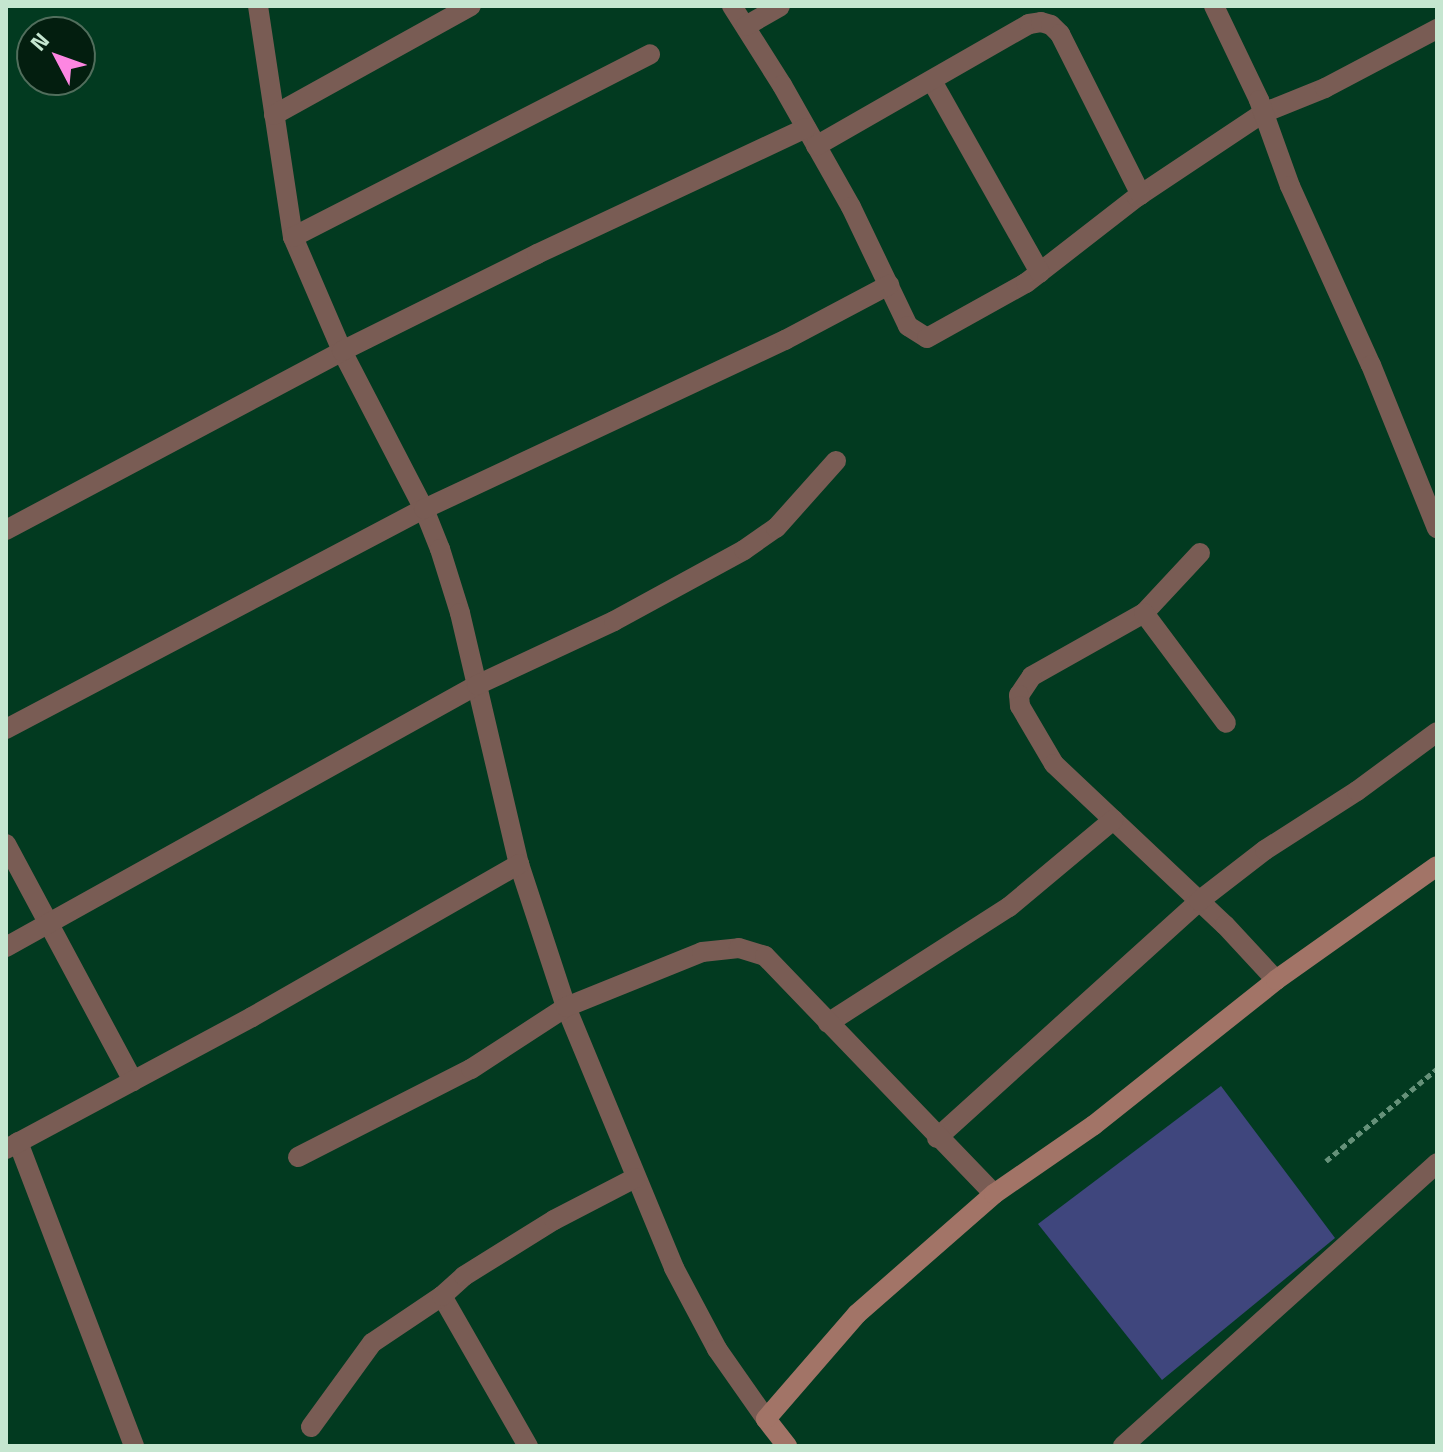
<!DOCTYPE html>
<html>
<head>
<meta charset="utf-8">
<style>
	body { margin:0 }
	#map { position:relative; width:1443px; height:1452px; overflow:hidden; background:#023a20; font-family:"Titillium Web",sans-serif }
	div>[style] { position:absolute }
	.building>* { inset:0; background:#3f467d }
	.path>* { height:5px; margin-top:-2.5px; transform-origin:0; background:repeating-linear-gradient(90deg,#659179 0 6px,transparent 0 10px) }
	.street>* { height:20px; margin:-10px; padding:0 10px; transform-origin:10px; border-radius:10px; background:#795c54 }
	.secondary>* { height:20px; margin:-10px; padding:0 10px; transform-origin:10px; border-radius:10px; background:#a27467 }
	span { translate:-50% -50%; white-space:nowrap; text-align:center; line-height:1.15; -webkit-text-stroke:6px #031e0f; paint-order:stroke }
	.frame { position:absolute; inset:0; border:8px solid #c5e6d0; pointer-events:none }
	.north { position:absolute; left:16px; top:16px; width:80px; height:80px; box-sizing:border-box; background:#031e0f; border:2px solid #516e5c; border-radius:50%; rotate:311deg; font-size:22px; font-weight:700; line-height:32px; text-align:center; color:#c5e6d0 }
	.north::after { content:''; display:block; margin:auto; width:28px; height:36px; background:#fd86e2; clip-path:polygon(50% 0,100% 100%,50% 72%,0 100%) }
</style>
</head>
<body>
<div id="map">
	<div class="building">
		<i style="clip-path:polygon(1221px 1086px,1335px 1238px,1162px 1380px,1038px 1224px)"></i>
	</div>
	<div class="path">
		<i style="left:1326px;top:1161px;width:144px;rotate:-39.7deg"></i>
	</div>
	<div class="street">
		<i style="left:258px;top:6px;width:234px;rotate:81.4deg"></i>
		<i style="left:293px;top:237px;width:124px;rotate:66.7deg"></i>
		<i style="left:342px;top:351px;width:178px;rotate:62.6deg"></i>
		<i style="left:424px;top:509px;width:43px;rotate:68.2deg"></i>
		<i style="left:440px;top:549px;width:67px;rotate:72.6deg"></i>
		<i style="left:460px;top:613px;width:258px;rotate:76.8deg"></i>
		<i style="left:519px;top:864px;width:151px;rotate:71.8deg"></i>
		<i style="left:566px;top:1007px;width:282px;rotate:67.5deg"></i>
		<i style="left:674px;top:1268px;width:92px;rotate:62deg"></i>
		<i style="left:717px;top:1349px;width:85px;rotate:55deg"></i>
		<i style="left:732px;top:6px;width:93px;rotate:57.7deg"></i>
		<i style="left:782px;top:85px;width:140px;rotate:60.5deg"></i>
		<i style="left:851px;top:207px;width:132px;rotate:64.4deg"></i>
		<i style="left:908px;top:326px;width:22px;rotate:32deg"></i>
		<i style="left:927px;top:338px;width:113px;rotate:-29.1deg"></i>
		<i style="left:1026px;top:283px;width:140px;rotate:-37.8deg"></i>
		<i style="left:1137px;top:197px;width:151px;rotate:-33.7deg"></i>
		<i style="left:1263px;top:113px;width:67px;rotate:-22deg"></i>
		<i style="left:1325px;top:88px;width:127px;rotate:-27.8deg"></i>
		<i style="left:1214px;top:6px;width:104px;rotate:64.4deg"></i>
		<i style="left:1259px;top:100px;width:91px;rotate:70.2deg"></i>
		<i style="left:1290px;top:186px;width:196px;rotate:65.7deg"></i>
		<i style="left:1371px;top:365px;width:176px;rotate:68deg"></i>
		<i style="left:746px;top:26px;width:39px;rotate:-30deg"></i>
		<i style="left:932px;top:81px;width:220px;rotate:60.6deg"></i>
		<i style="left:274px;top:115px;width:225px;rotate:-29deg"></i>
		<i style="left:816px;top:146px;width:245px;rotate:-29.8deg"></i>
		<i style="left:1029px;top:24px;width:12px;rotate:-9deg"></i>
		<i style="left:1041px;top:22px;width:10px;rotate:17deg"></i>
		<i style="left:1051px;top:25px;width:13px;rotate:45deg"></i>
		<i style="left:1060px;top:34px;width:180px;rotate:63.3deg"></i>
		<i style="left:293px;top:237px;width:401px;rotate:-27.1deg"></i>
		<i style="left:6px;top:530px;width:381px;rotate:-28deg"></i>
		<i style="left:342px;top:351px;width:218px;rotate:-26.4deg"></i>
		<i style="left:537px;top:254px;width:297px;rotate:-25.1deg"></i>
		<i style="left:1200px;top:553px;width:82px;rotate:133deg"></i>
		<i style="left:1144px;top:613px;width:129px;rotate:150.6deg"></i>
		<i style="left:1032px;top:676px;width:23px;rotate:124deg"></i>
		<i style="left:1019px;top:695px;width:11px;rotate:85deg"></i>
		<i style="left:1020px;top:706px;width:67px;rotate:59.6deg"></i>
		<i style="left:1054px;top:764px;width:235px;rotate:43.3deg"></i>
		<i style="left:1225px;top:925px;width:75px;rotate:47.2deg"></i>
		<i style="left:1144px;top:613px;width:137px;rotate:53.3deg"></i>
		<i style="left:6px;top:729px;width:472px;rotate:-27.8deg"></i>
		<i style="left:424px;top:509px;width:399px;rotate:-25.1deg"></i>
		<i style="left:785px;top:340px;width:118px;rotate:-27.9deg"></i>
		<i style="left:6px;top:844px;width:269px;rotate:61.8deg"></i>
		<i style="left:6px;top:947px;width:539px;rotate:-29.09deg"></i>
		<i style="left:477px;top:685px;width:151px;rotate:-25deg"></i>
		<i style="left:614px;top:621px;width:148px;rotate:-28.6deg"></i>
		<i style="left:744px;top:550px;width:39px;rotate:-35deg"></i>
		<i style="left:776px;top:528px;width:90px;rotate:-48.2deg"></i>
		<i style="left:828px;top:1023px;width:215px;rotate:-32.7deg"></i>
		<i style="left:1009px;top:907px;width:136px;rotate:-39.9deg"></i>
		<i style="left:937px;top:1138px;width:353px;rotate:-42.1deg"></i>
		<i style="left:1199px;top:901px;width:83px;rotate:-37.7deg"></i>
		<i style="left:1265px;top:850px;width:109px;rotate:-32.7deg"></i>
		<i style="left:1357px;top:791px;width:99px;rotate:-36.4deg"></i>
		<i style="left:18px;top:1142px;width:325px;rotate:69.1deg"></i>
		<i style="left:6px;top:1149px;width:279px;rotate:-28.2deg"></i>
		<i style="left:252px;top:1017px;width:308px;rotate:-29.8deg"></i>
		<i style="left:298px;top:1157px;width:194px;rotate:-27deg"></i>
		<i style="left:471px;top:1069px;width:113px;rotate:-33.1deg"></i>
		<i style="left:566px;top:1007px;width:147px;rotate:-22deg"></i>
		<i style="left:702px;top:952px;width:37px;rotate:-6deg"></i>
		<i style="left:739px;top:948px;width:27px;rotate:17deg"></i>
		<i style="left:765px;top:956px;width:330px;rotate:46.1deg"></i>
		<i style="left:442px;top:1296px;width:173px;rotate:60.2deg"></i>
		<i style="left:311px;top:1427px;width:104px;rotate:-54deg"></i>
		<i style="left:372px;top:1343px;width:84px;rotate:-33.9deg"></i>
		<i style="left:442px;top:1296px;width:30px;rotate:-42deg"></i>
		<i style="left:464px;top:1276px;width:106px;rotate:-31.9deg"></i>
		<i style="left:554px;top:1220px;width:91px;rotate:-27.4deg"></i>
		<i style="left:1123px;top:1446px;width:423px;rotate:-42deg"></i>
	</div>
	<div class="secondary">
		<i style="left:787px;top:1446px;width:34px;rotate:-128deg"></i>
		<i style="left:766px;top:1419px;width:139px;rotate:-49.1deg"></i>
		<i style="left:857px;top:1314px;width:182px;rotate:-41.2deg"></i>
		<i style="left:994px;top:1194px;width:121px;rotate:-34.6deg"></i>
		<i style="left:1094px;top:1125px;width:233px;rotate:-38.5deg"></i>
		<i style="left:1276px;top:980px;width:197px;rotate:-35.3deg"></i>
	</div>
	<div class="frame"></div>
	<div class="north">N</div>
</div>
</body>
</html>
